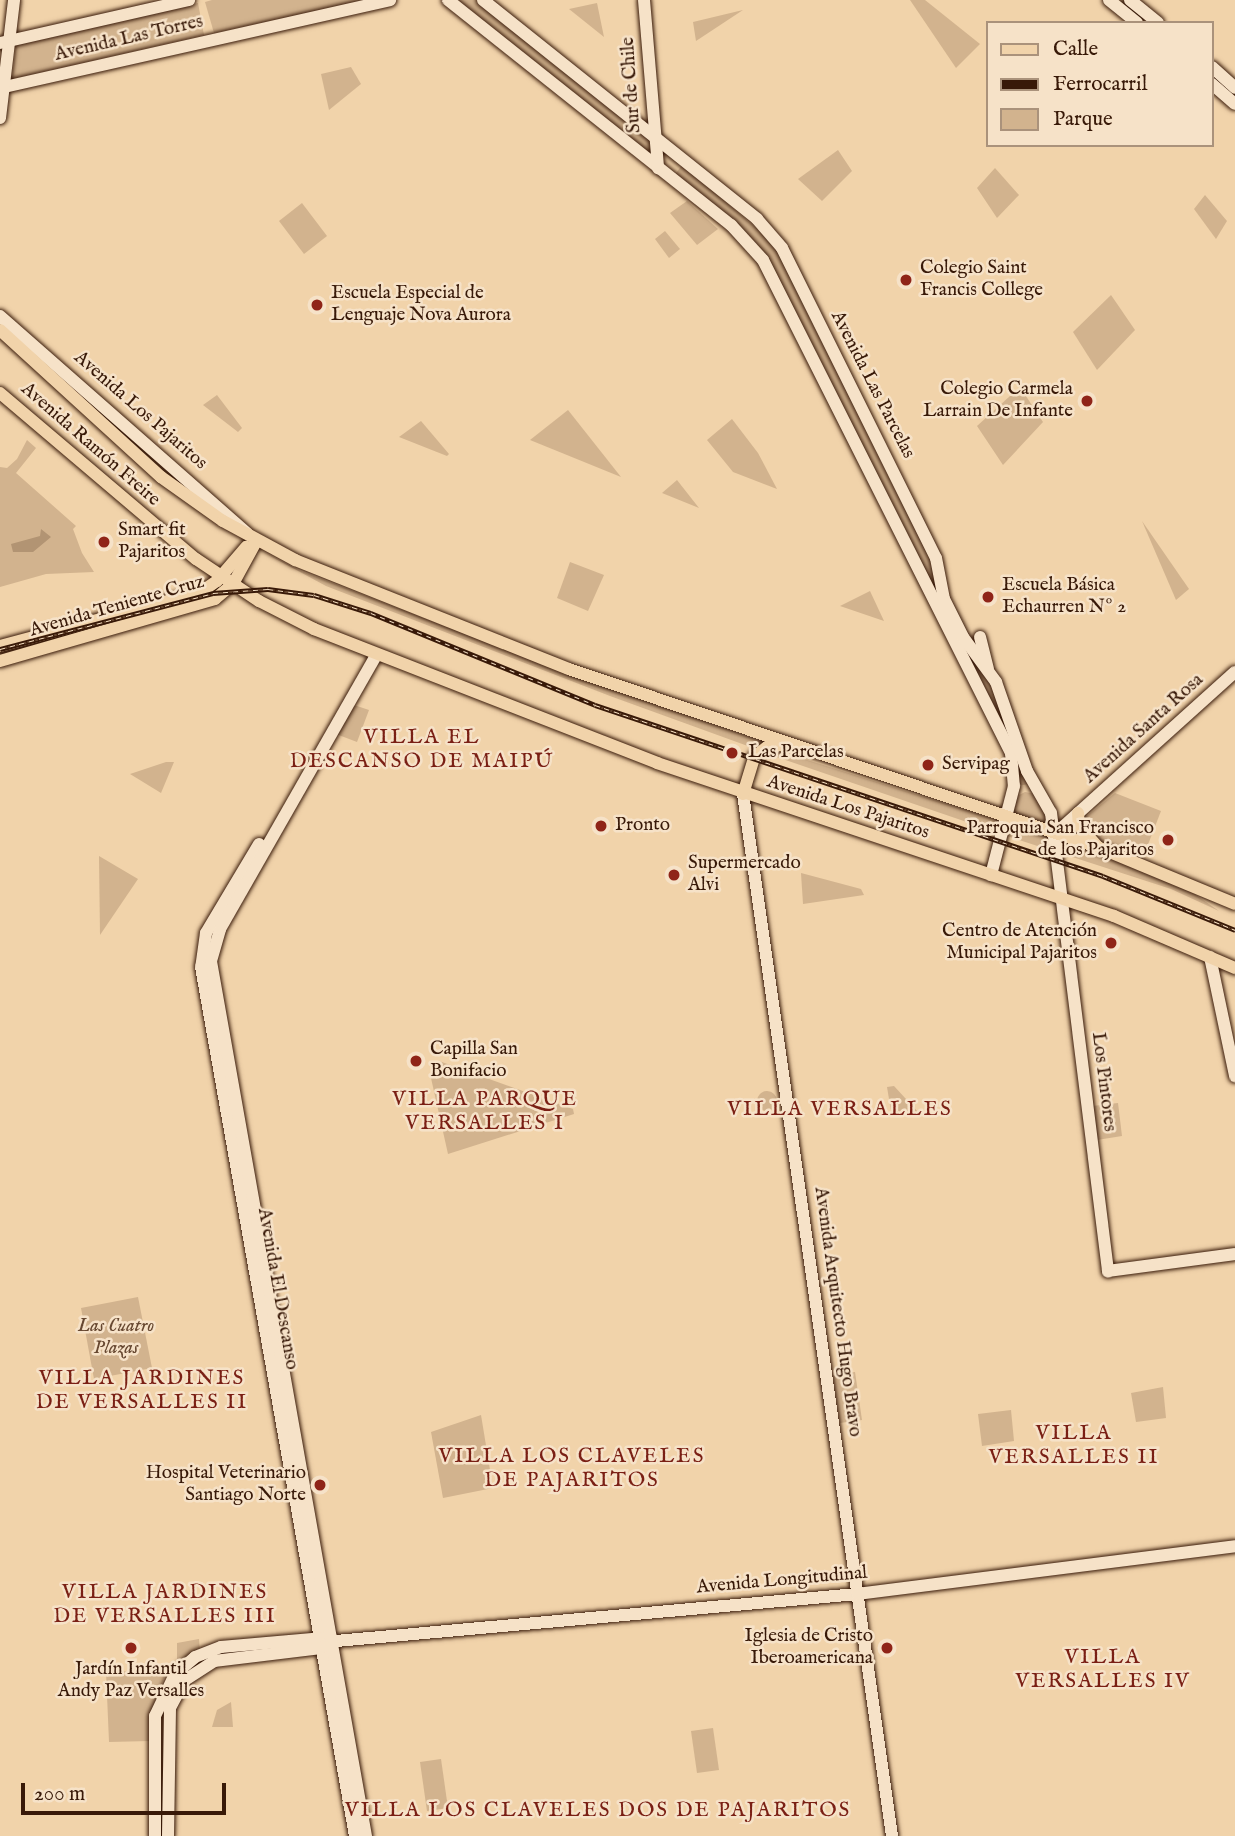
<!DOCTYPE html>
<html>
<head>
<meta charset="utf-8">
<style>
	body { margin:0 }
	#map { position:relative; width:1235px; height:1836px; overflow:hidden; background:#f1d3aa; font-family:"IM FELL English",serif }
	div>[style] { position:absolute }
	.green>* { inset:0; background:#d2b38e }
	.round { border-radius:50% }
	.water>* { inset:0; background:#b29473 }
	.roads { filter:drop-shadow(0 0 2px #381908) drop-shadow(0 0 2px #381908) }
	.secondary>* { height:12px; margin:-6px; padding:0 6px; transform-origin:6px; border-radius:6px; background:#f6e2c8 }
	.primary>* { height:12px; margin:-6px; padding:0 6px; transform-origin:6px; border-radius:6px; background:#f1d3aa }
	.rail>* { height:4.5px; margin-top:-2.25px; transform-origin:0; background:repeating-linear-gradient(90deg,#f6e2c8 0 5px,#381908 0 10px); box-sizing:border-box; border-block:2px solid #381908 }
	.dots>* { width:19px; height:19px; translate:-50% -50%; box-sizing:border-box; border:4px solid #f6e2c8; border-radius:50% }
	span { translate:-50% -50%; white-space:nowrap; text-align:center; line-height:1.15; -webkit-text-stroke:5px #f6e2c8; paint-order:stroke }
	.street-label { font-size:19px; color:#381908 }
	.poi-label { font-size:19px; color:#381908 }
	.left { translate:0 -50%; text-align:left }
	.right { translate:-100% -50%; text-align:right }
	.park-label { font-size:19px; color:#664730; font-style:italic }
	.neighbourhood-label { font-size:21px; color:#7a1f14; letter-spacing:2px }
	.legend { position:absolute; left:986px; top:21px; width:228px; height:126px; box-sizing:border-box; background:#f6e2c8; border:2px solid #aa927b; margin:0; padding:9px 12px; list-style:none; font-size:21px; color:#381908 }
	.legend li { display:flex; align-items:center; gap:14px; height:35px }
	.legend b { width:35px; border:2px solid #aa927b }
	.scale { position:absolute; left:21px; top:1783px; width:205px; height:32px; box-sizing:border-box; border:4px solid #381908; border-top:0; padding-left:9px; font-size:21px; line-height:24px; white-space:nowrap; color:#381908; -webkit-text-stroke:5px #f6e2c8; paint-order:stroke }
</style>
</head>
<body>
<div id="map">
	<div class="green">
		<i style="clip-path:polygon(212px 0,367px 0,214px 33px,205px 2px)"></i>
		<i style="clip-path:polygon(456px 0,476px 0,651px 141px,652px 157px)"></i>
		<i style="clip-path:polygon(910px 0,925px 0,980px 44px,956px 68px)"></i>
		<i style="clip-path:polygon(198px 3px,204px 35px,12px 79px,16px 44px)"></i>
		<i style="clip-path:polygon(597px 3px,604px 37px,569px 9px)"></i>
		<i style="clip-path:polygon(743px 10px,696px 41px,693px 22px)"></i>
		<i style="clip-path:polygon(351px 67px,361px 84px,329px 110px,321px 74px)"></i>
		<i style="clip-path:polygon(838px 150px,852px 171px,822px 201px,798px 179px)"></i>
		<i style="clip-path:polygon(682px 165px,775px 244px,937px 567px,941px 597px,993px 680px,1030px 784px,1016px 786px,1018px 776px,765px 257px,674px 176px)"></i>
		<i style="clip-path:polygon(995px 168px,1019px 195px,997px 218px,977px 188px)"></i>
		<i style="clip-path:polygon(1205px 195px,1227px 221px,1216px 239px,1194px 209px)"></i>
		<i style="clip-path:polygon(687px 201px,718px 229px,697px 245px,670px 213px)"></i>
		<i style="clip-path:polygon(302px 203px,327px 236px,304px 254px,279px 221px)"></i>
		<i style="clip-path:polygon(665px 231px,680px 249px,669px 258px,655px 239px)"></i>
		<i style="clip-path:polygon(1111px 295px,1135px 330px,1097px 370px,1073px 332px)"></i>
		<i style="clip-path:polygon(1020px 387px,1043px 422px,1003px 465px,977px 426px)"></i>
		<i style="clip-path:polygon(217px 395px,242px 428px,238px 432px,203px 405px)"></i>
		<i style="clip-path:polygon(568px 410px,621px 477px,530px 440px)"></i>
		<i style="clip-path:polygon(732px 419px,758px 453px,777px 489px,733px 472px,707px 440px)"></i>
		<i style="clip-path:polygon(421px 421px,449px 454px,447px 456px,399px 437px)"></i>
		<i style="clip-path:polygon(27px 440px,36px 448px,16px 473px,76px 526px,73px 529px,82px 553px,94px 572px,46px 574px,0 587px,0 467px,7px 468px,17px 459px)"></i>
		<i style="clip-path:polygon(677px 480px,699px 508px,662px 493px)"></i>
		<i style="clip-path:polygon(1142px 521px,1189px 589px,1176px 600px)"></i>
		<i style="clip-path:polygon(263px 552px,301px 571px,567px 673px,770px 744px,756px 749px,610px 696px,326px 586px)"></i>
		<i style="clip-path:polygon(570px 562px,604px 575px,588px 611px,557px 598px)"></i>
		<i style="clip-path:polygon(870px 591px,884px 621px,840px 606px)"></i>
		<i style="clip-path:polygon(354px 705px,369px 710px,357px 742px,336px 734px)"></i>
		<i style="clip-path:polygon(779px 751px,1000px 821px,996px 832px,765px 753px)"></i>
		<i style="clip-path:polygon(166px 762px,174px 762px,161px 793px,130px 774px)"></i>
		<i style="clip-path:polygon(1025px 792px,1035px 794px,1051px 827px,1011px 815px,1017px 796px)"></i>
		<i style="clip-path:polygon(1115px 793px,1161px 811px,1142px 860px,1098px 841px,1081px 821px)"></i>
		<i style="clip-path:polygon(1007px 823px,1051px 836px,1053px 851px,1004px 835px)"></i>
		<i style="clip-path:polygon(1062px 840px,1180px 884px,1219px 911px,1171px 889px,1060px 853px)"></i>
		<i style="clip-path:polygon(99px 856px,138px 879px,100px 935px)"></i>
		<i style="clip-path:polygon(801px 873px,861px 889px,864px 895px,803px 904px)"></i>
		<i style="clip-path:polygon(439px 1061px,573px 1109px,574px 1114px,448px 1154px,431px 1078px)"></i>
		<i style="clip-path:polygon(894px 1086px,918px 1112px,892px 1117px,887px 1087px)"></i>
		<i class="round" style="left:757px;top:1091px;width:20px;height:20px"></i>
		<i style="clip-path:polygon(1118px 1103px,1122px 1136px,1097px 1140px,1092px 1106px)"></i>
		<i style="clip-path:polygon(138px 1297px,152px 1368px,94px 1379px,81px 1308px)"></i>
		<i style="clip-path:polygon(855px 1372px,862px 1420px,840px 1423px,833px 1375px)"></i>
		<i style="clip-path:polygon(1163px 1387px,1166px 1418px,1136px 1422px,1131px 1393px)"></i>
		<i style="clip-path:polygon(1011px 1410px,1014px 1441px,982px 1446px,978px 1414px)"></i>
		<i style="clip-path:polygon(481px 1415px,493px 1488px,443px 1498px,431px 1432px)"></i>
		<i style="clip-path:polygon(199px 1639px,200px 1652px,177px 1661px,177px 1643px)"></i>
		<i style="clip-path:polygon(167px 1670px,153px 1707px,150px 1741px,109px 1742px,106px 1672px)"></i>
		<i style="clip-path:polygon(231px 1702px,233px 1727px,212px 1727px,217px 1710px)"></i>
		<i style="clip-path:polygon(713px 1728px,719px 1770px,697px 1773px,691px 1731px)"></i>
		<i style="clip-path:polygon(441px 1759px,448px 1808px,427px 1811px,420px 1762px)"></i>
	</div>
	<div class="water">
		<i style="clip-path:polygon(41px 529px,51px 537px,33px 552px,13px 552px,11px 544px,40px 536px)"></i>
	</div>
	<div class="roads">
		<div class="secondary">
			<i style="left:448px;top:0;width:362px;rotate:38.5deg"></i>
			<i style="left:731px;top:225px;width:47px;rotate:47.6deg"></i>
			<i style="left:763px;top:260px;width:552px;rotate:63.3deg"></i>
			<i style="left:1011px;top:753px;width:33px;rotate:85deg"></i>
			<i style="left:1014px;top:786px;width:92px;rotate:104.5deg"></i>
			<i style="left:483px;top:0;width:351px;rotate:38.6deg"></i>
			<i style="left:757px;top:219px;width:38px;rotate:49deg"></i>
			<i style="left:782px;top:248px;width:346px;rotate:63.6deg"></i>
			<i style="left:936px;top:558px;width:42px;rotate:79deg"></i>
			<i style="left:944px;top:599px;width:42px;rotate:63.4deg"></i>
			<i style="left:963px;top:637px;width:56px;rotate:53.7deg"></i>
			<i style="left:996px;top:682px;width:94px;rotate:70.8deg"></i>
			<i style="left:1027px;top:771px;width:48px;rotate:60.3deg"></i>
			<i style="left:1051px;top:813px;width:462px;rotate:82.9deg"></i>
			<i style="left:1108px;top:1271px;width:128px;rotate:-7.6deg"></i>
			<i style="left:644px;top:0;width:169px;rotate:85.2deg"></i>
			<i style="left:1109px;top:0;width:36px;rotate:39deg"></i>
			<i style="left:1130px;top:0;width:36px;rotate:39deg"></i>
			<i style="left:0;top:43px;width:194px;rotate:-12.8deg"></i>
			<i style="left:1212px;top:67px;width:31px;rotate:42deg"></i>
			<i style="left:1212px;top:84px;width:30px;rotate:41deg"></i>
			<i style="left:0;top:88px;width:400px;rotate:-12.7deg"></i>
			<i style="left:0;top:118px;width:119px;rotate:-83.2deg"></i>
			<i style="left:0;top:316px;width:329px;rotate:41.3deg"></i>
			<i style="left:980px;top:637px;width:33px;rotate:76deg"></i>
			<i style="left:743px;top:794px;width:1053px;rotate:81.86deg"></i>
			<i style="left:1055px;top:834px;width:242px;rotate:-42deg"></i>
			<i style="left:259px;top:844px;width:104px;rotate:120.8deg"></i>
			<i style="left:206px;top:933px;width:34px;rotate:98deg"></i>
			<i style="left:201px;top:967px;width:883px;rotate:79.95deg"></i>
			<i style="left:1210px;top:957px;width:122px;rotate:78.1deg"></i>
			<i style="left:155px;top:1836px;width:120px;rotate:-90deg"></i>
			<i style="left:155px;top:1716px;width:47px;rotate:-64.5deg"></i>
			<i style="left:175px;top:1674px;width:26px;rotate:-40deg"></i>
			<i style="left:195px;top:1657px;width:28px;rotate:-21deg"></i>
			<i style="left:221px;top:1647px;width:103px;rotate:-5deg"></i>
			<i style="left:168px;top:1836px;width:128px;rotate:-89.1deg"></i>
			<i style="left:170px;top:1708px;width:32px;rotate:-62deg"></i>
			<i style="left:185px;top:1680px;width:35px;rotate:-33deg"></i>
			<i style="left:214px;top:1661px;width:108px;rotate:-6.9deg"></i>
			<i style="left:321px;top:1648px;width:17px;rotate:-25deg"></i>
			<i style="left:336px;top:1641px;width:523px;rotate:-5.15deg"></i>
			<i style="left:857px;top:1594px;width:381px;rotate:-7.2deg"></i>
			<i style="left:366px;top:1836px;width:889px;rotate:-100.05deg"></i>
			<i style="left:211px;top:961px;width:33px;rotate:-74deg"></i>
			<i style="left:220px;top:929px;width:315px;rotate:-60.3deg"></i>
		</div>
		<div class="primary">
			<i style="left:0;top:330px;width:218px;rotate:42.4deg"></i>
			<i style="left:161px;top:477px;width:76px;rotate:35.4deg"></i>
			<i style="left:223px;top:521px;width:82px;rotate:28.4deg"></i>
			<i style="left:295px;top:560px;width:295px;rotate:21.7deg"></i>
			<i style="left:569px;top:669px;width:560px;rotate:18.63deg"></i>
			<i style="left:1100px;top:848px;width:146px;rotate:22.5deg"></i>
			<i style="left:0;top:393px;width:257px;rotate:40.3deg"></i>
			<i style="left:196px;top:559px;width:76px;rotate:33.7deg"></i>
			<i style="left:259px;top:601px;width:62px;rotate:27deg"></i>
			<i style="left:314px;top:629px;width:368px;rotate:21.3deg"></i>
			<i style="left:657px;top:763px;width:482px;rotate:18.5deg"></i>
			<i style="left:1114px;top:916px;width:132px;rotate:23.3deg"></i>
			<i style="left:0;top:646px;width:208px;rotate:-15deg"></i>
			<i style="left:201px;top:592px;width:19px;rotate:-35deg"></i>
			<i style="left:217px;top:581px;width:45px;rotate:-49.5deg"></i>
			<i style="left:0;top:661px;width:224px;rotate:-16.1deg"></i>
			<i style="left:215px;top:599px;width:23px;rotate:-40deg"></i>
			<i style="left:233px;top:584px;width:50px;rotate:-61.4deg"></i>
			<i style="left:743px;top:794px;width:39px;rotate:-73deg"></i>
			<i style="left:754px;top:757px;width:16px;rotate:-38deg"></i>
			<i style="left:767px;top:747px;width:15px;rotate:-8deg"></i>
			<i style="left:1078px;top:813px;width:13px;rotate:86deg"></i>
			<i style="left:1079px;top:826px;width:27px;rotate:48deg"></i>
		</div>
	</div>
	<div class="rail">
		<i style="left:0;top:649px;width:220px;rotate:-14.7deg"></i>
		<i style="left:213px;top:593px;width:55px;rotate:-4.2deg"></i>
		<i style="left:268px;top:589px;width:46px;rotate:7.4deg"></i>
		<i style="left:314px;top:595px;width:60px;rotate:17.5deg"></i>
		<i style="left:371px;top:613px;width:242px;rotate:22.3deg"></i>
		<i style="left:595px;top:705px;width:536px;rotate:18.6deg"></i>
		<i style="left:1103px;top:876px;width:143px;rotate:22.2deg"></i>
	</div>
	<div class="dots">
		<i style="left:906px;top:280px;background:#8f2418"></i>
		<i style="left:317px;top:305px;background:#8f2418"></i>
		<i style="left:1087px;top:401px;background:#8f2418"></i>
		<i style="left:104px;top:542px;background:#8f2418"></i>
		<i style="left:988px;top:597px;background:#8f2418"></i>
		<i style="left:732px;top:753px;background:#8f2418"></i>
		<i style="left:928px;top:765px;background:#8f2418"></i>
		<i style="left:601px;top:826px;background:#8f2418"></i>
		<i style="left:1168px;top:840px;background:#8f2418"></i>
		<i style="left:674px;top:875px;background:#8f2418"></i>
		<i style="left:1111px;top:943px;background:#8f2418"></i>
		<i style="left:416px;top:1061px;background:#8f2418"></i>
		<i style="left:320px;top:1485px;background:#8f2418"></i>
		<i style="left:131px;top:1648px;background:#8f2418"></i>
		<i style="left:887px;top:1648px;background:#8f2418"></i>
	</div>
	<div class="street-label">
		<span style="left:129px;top:39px;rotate:-13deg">Avenida Las Torres</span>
		<span style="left:632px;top:85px;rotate:-94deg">Sur de Chile</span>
		<span style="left:872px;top:385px;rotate:63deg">Avenida Las Parcelas</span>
		<span style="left:140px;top:411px;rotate:41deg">Avenida Los Pajaritos</span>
		<span style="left:90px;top:445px;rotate:41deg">Avenida Ramón Freire</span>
		<span style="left:117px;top:607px;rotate:-16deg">Avenida Teniente Cruz</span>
		<span style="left:1144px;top:729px;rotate:-42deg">Avenida Santa Rosa</span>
		<span style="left:848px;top:808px;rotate:18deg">Avenida Los Pajaritos</span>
		<span style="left:1103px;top:1082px;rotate:83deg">Los Pintores</span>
		<span style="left:277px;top:1289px;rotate:80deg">Avenida El Descanso</span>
		<span style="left:837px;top:1312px;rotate:82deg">Avenida Arquitecto Hugo Bravo</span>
		<span style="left:782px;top:1581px;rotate:-5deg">Avenida Longitudinal</span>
	</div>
	<div class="poi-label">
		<span class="left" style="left:920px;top:280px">Colegio Saint<br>Francis College</span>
		<span class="left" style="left:331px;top:305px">Escuela Especial de<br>Lenguaje Nova Aurora</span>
		<span class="right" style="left:1073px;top:401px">Colegio Carmela<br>Larrain De Infante</span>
		<span class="left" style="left:118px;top:542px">Smart fit<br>Pajaritos</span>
		<span class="left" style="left:1002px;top:597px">Escuela Básica<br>Echaurren Nº 2</span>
		<span class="left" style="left:748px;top:753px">Las Parcelas</span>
		<span class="left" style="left:942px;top:765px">Servipag</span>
		<span class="left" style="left:615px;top:826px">Pronto</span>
		<span class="right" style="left:1154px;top:840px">Parroquia San Francisco<br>de los Pajaritos</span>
		<span class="left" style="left:688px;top:875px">Supermercado<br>Alvi</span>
		<span class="right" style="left:1097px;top:943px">Centro de Atención<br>Municipal Pajaritos</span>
		<span class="left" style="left:430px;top:1061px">Capilla San<br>Bonifacio</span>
		<span class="right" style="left:306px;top:1485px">Hospital Veterinario<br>Santiago Norte</span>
		<span class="right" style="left:873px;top:1648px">Iglesia de Cristo<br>Iberoamericana</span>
		<span style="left:131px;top:1681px">Jardín Infantil<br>Andy Paz Versalles</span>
	</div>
	<div class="park-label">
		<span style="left:116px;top:1338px">Las Cuatro<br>Plazas</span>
	</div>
	<div class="neighbourhood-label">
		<span style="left:422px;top:750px">VILLA EL<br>DESCANSO DE MAIPÚ</span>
		<span style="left:485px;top:1112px">VILLA PARQUE<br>VERSALLES I</span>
		<span style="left:840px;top:1110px">VILLA VERSALLES</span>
		<span style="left:142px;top:1391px">VILLA JARDINES<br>DE VERSALLES II</span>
		<span style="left:1074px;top:1446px">VILLA<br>VERSALLES II</span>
		<span style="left:572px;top:1469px">VILLA LOS CLAVELES<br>DE PAJARITOS</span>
		<span style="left:165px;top:1605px">VILLA JARDINES<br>DE VERSALLES III</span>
		<span style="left:1103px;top:1670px">VILLA<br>VERSALLES IV</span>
		<span style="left:598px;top:1811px">VILLA LOS CLAVELES DOS DE PAJARITOS</span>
	</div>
	<ul class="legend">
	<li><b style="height:9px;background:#f1d3aa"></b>Calle</li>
	<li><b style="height:9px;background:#381908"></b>Ferrocarril</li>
	<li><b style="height:19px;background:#d2b38e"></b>Parque</li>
	</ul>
	<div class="scale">200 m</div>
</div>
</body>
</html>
